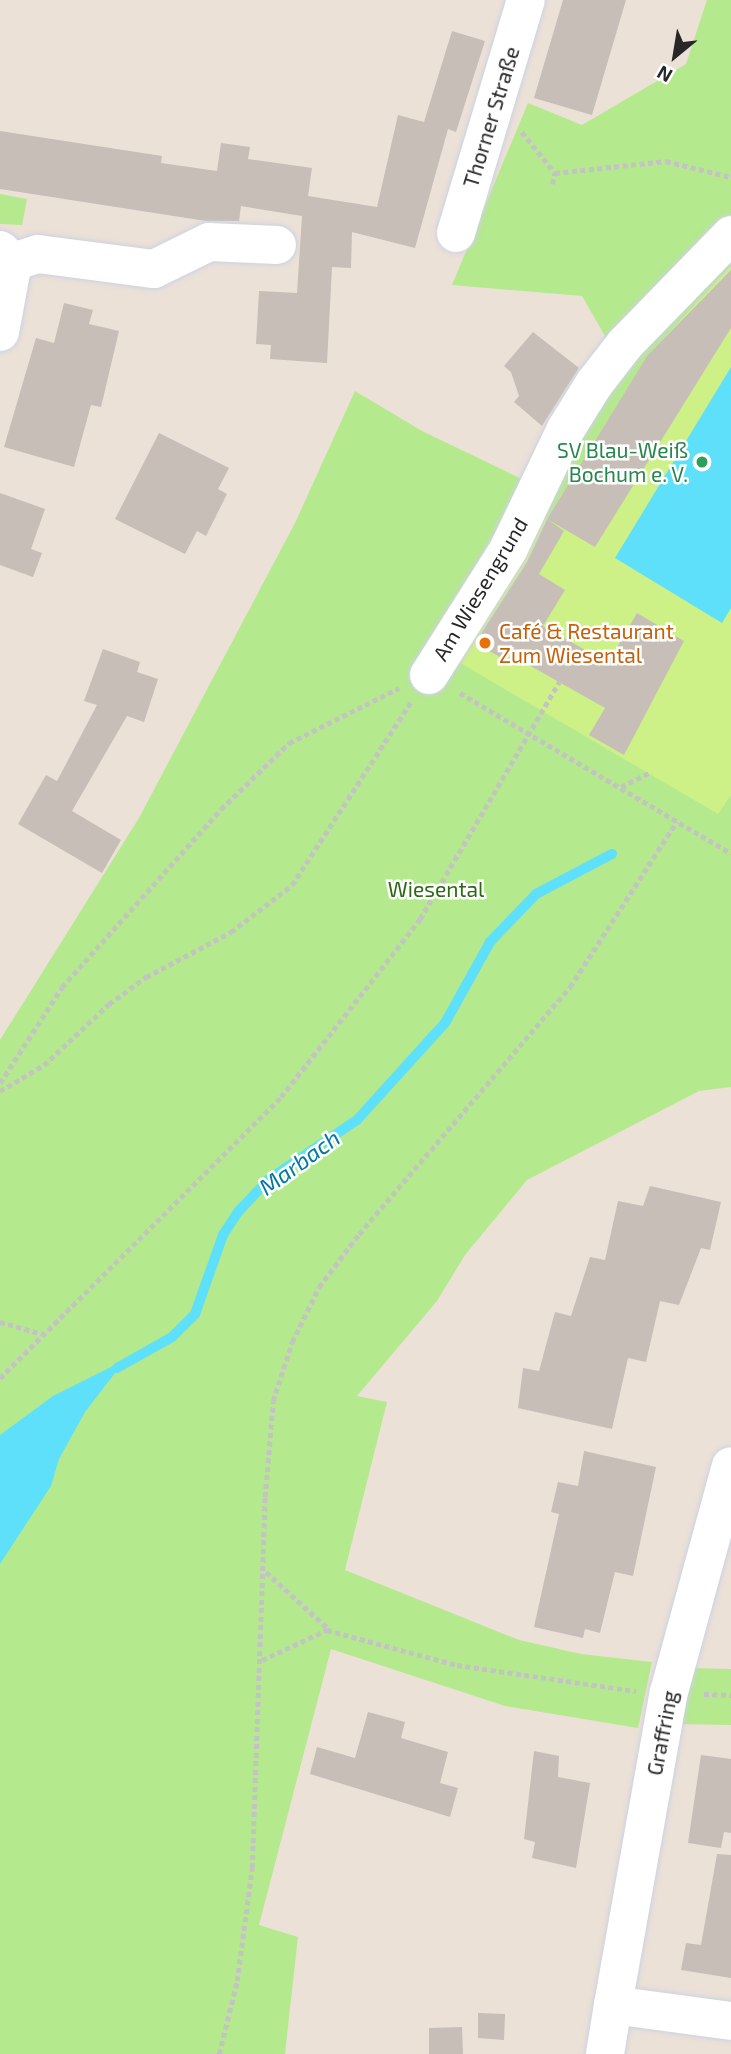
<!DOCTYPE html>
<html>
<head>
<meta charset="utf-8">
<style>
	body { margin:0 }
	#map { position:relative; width:731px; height:2054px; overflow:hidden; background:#ece1d7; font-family:"Exo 2",sans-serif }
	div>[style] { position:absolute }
	.green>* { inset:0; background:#b5e98d }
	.pitch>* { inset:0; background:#cef187 }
	.water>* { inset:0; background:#5edffa }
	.stream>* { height:10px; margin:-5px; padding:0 5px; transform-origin:5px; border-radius:5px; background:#5edffa }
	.building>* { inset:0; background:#c6beb7 }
	.path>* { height:4.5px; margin-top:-2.25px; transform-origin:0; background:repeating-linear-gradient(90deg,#c3c3c3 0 5px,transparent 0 8.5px) }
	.roads { filter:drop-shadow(0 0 2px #ccd2e2) drop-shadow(0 0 2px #ccd2e2) }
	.minor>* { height:38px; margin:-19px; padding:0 19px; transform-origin:19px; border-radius:19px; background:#fff }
	.dots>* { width:19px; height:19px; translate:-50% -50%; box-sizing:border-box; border:4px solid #fff; border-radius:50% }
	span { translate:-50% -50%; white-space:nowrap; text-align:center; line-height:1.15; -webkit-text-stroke:5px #fff; paint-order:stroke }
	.street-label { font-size:21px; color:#272727 }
	.leisure-label { font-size:21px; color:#27864d }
	.right { translate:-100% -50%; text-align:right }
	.food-label { font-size:21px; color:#c56008 }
	.left { translate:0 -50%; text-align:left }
	.park-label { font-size:21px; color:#2c6912 }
	.water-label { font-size:23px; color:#0179a2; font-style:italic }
	.north { position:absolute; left:640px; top:21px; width:70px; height:70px; -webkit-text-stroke:5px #fff; paint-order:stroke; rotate:210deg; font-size:19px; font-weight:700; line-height:28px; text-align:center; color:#272727 }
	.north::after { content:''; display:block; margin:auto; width:24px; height:32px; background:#272727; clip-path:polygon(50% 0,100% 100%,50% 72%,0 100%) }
</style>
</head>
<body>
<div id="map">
	<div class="green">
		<i style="clip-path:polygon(707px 0,731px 0,731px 1087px,699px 1091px,527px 1180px,465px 1255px,437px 1301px,357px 1396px,387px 1402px,345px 1570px,519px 1640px,581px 1654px,652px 1662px,638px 1728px,505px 1706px,331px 1649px,259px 1925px,298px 1937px,285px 2054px,0 2054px,0 1040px,139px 818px,295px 523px,355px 391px,422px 431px,528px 482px,613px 350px,582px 296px,452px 285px,528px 103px,582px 125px,686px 64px)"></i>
		<i style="clip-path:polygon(0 194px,27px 199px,22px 225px,0 224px)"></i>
		<i style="clip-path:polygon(691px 1668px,731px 1669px,731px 1725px,678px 1724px)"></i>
	</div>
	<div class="pitch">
		<i style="clip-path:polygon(731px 266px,731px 795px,718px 814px,450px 657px,539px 513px,547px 518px,647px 356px)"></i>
	</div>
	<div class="water">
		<i style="clip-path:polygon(731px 367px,731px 608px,722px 623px,615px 558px)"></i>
		<i style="clip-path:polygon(125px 1360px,85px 1412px,59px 1459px,51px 1486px,0 1564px,0 1435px,53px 1396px)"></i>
	</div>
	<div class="stream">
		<i style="left:117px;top:1368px;width:63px;rotate:-29.4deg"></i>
		<i style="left:172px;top:1337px;width:33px;rotate:-45deg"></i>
		<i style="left:195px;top:1314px;width:84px;rotate:-70.5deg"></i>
		<i style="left:223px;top:1235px;width:27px;rotate:-57deg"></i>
		<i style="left:238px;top:1212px;width:44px;rotate:-46.8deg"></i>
		<i style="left:268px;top:1180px;width:107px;rotate:-34deg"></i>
		<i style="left:357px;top:1120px;width:131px;rotate:-47.8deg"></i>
		<i style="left:445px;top:1023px;width:93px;rotate:-60.9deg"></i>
		<i style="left:490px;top:942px;width:66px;rotate:-46.2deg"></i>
		<i style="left:536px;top:894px;width:86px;rotate:-27.8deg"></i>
	</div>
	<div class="building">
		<i style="clip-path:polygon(563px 0,626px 0,592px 115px,534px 98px)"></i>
		<i style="clip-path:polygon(452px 31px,485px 41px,456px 132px,448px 129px,415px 248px,352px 232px,351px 268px,332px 267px,327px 363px,270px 359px,271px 345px,256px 344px,259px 291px,297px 293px,302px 216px,241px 206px,239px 221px,206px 221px,0 189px,0 131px,162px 156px,161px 163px,217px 171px,221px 143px,250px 147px,248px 159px,312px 168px,308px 196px,377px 207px,398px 115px,424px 122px)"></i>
		<i style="clip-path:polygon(731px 270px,731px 328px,595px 547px,547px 519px,647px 356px)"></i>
		<i style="clip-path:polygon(64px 303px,93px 310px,89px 324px,119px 331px,101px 407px,91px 405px,74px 467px,4px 447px,36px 338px,54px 343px)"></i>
		<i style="clip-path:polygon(533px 332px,579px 368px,542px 426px,514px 402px,519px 396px,511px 372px,504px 366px)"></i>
		<i style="clip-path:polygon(159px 433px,229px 468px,218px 489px,227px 494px,206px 536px,197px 531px,185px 554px,115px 519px)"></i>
		<i style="clip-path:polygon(0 493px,45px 509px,31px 549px,42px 553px,33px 577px,0 565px)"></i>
		<i style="clip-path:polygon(547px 519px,564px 531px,539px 574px,565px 590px,543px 626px,608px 663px,637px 613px,684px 641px,624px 755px,589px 735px,605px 708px,504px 651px,500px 657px,475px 643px,527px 562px)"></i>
		<i style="clip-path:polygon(103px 649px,140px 662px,137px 672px,158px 679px,144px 722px,127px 716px,72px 811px,121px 840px,102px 873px,18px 824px,46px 775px,57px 781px,97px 705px,84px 701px)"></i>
		<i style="clip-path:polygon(650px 1186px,721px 1202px,710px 1250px,701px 1248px,679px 1305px,660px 1301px,646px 1362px,628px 1358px,612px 1429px,518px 1408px,523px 1368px,539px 1371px,555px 1312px,571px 1316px,590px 1257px,605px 1260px,618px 1201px,643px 1206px)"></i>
		<i style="clip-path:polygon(584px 1451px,656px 1467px,633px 1576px,615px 1572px,600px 1633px,585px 1629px,583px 1638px,534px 1627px,559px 1514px,551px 1512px,558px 1482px,578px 1486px)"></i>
		<i style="clip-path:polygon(368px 1712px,405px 1722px,401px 1738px,448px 1752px,440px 1783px,458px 1788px,450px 1817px,310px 1774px,317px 1747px,355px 1758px)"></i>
		<i style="clip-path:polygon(534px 1751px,559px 1756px,558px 1777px,590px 1783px,576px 1868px,532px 1858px,535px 1842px,524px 1839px)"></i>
		<i style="clip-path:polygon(701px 1755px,731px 1759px,731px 1833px,724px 1832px,721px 1848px,688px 1843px)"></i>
		<i style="clip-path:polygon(717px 1854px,731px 1855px,731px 1978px,681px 1970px,686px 1943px,701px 1945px)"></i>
		<i style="clip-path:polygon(478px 2013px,505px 2014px,504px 2040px,478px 2038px)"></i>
		<i style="clip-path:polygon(462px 2027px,463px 2054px,429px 2054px,429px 2028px)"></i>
	</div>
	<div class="path">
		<i style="left:522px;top:132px;width:53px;rotate:51.2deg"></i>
		<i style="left:555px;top:173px;width:112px;rotate:-6.2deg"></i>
		<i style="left:666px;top:161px;width:67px;rotate:13.8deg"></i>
		<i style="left:552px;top:184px;width:11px;rotate:-75deg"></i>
		<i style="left:460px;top:693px;width:315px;rotate:30.6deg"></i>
		<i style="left:621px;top:787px;width:31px;rotate:-27deg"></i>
		<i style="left:0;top:1083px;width:114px;rotate:-57.1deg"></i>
		<i style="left:62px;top:987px;width:239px;rotate:-48.2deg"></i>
		<i style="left:221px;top:809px;width:95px;rotate:-44.1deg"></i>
		<i style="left:289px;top:743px;width:123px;rotate:-26.6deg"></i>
		<i style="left:0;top:1091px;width:51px;rotate:-30.6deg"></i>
		<i style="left:44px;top:1065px;width:89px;rotate:-43.2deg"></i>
		<i style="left:109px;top:1004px;width:46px;rotate:-36.1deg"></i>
		<i style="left:146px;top:977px;width:96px;rotate:-27.9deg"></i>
		<i style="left:231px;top:932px;width:77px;rotate:-37.6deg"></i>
		<i style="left:292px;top:885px;width:218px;rotate:-57deg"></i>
		<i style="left:0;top:1322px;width:45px;rotate:15.6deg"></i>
		<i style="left:0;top:1378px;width:397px;rotate:-45deg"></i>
		<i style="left:281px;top:1097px;width:226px;rotate:-52deg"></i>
		<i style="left:420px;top:919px;width:275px;rotate:-59.6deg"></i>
		<i style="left:266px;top:1572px;width:86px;rotate:42.2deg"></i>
		<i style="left:262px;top:1660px;width:72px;rotate:-24.8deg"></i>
		<i style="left:327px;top:1630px;width:135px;rotate:15.1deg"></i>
		<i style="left:457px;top:1665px;width:181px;rotate:8.3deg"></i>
		<i style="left:704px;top:1694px;width:27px;rotate:2deg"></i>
		<i style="left:219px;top:2054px;width:75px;rotate:-76.1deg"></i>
		<i style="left:237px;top:1981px;width:114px;rotate:-82.4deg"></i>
		<i style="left:252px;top:1868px;width:371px;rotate:-88deg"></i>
		<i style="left:265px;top:1497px;width:96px;rotate:-85.2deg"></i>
		<i style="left:273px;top:1401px;width:62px;rotate:-72.1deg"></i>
		<i style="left:292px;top:1342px;width:61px;rotate:-63.9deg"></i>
		<i style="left:319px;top:1287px;width:66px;rotate:-53deg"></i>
		<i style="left:359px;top:1234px;width:325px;rotate:-49.5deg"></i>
		<i style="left:570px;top:987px;width:197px;rotate:-57.2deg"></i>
	</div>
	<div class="roads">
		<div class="minor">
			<i style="left:456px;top:233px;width:243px;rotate:-73.3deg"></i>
			<i style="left:0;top:250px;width:18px;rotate:43deg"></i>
			<i style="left:13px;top:262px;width:26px;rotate:-18deg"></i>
			<i style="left:38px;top:254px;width:117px;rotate:7.4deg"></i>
			<i style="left:154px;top:269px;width:61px;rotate:-26.1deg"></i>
			<i style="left:209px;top:242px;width:68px;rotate:2.5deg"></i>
			<i style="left:0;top:332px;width:71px;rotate:-79.5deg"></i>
			<i style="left:429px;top:675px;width:148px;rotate:-57.7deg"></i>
			<i style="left:508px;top:550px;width:134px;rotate:-64.4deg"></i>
			<i style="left:566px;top:429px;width:53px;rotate:-58.1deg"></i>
			<i style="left:594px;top:384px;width:51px;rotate:-52.2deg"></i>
			<i style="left:625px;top:344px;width:152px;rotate:-45.8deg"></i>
			<i style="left:613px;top:2005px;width:318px;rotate:-79.9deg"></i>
			<i style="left:669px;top:1692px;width:234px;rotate:-74.7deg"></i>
			<i style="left:605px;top:2054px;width:50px;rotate:-80.7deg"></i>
			<i style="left:613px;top:2005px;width:119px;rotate:7.7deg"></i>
		</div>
	</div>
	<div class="dots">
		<i style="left:702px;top:462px;background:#2e9e5b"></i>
		<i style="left:485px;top:643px;background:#e8710a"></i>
	</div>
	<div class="street-label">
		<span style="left:491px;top:117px;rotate:-73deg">Thorner Straße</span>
		<span style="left:480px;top:589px;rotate:-59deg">Am Wiesengrund</span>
		<span style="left:662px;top:1733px;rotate:-79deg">Graffring</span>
	</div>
	<div class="leisure-label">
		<span class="right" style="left:688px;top:462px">SV Blau-Weiß<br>Bochum e. V.</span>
	</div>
	<div class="food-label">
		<span class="left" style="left:499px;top:643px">Café &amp; Restaurant<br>Zum Wiesental</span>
	</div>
	<div class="park-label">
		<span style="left:436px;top:889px">Wiesental</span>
	</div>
	<div class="water-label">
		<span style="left:299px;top:1162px;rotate:-36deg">Marbach</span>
	</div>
	<div class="north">N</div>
</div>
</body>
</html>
